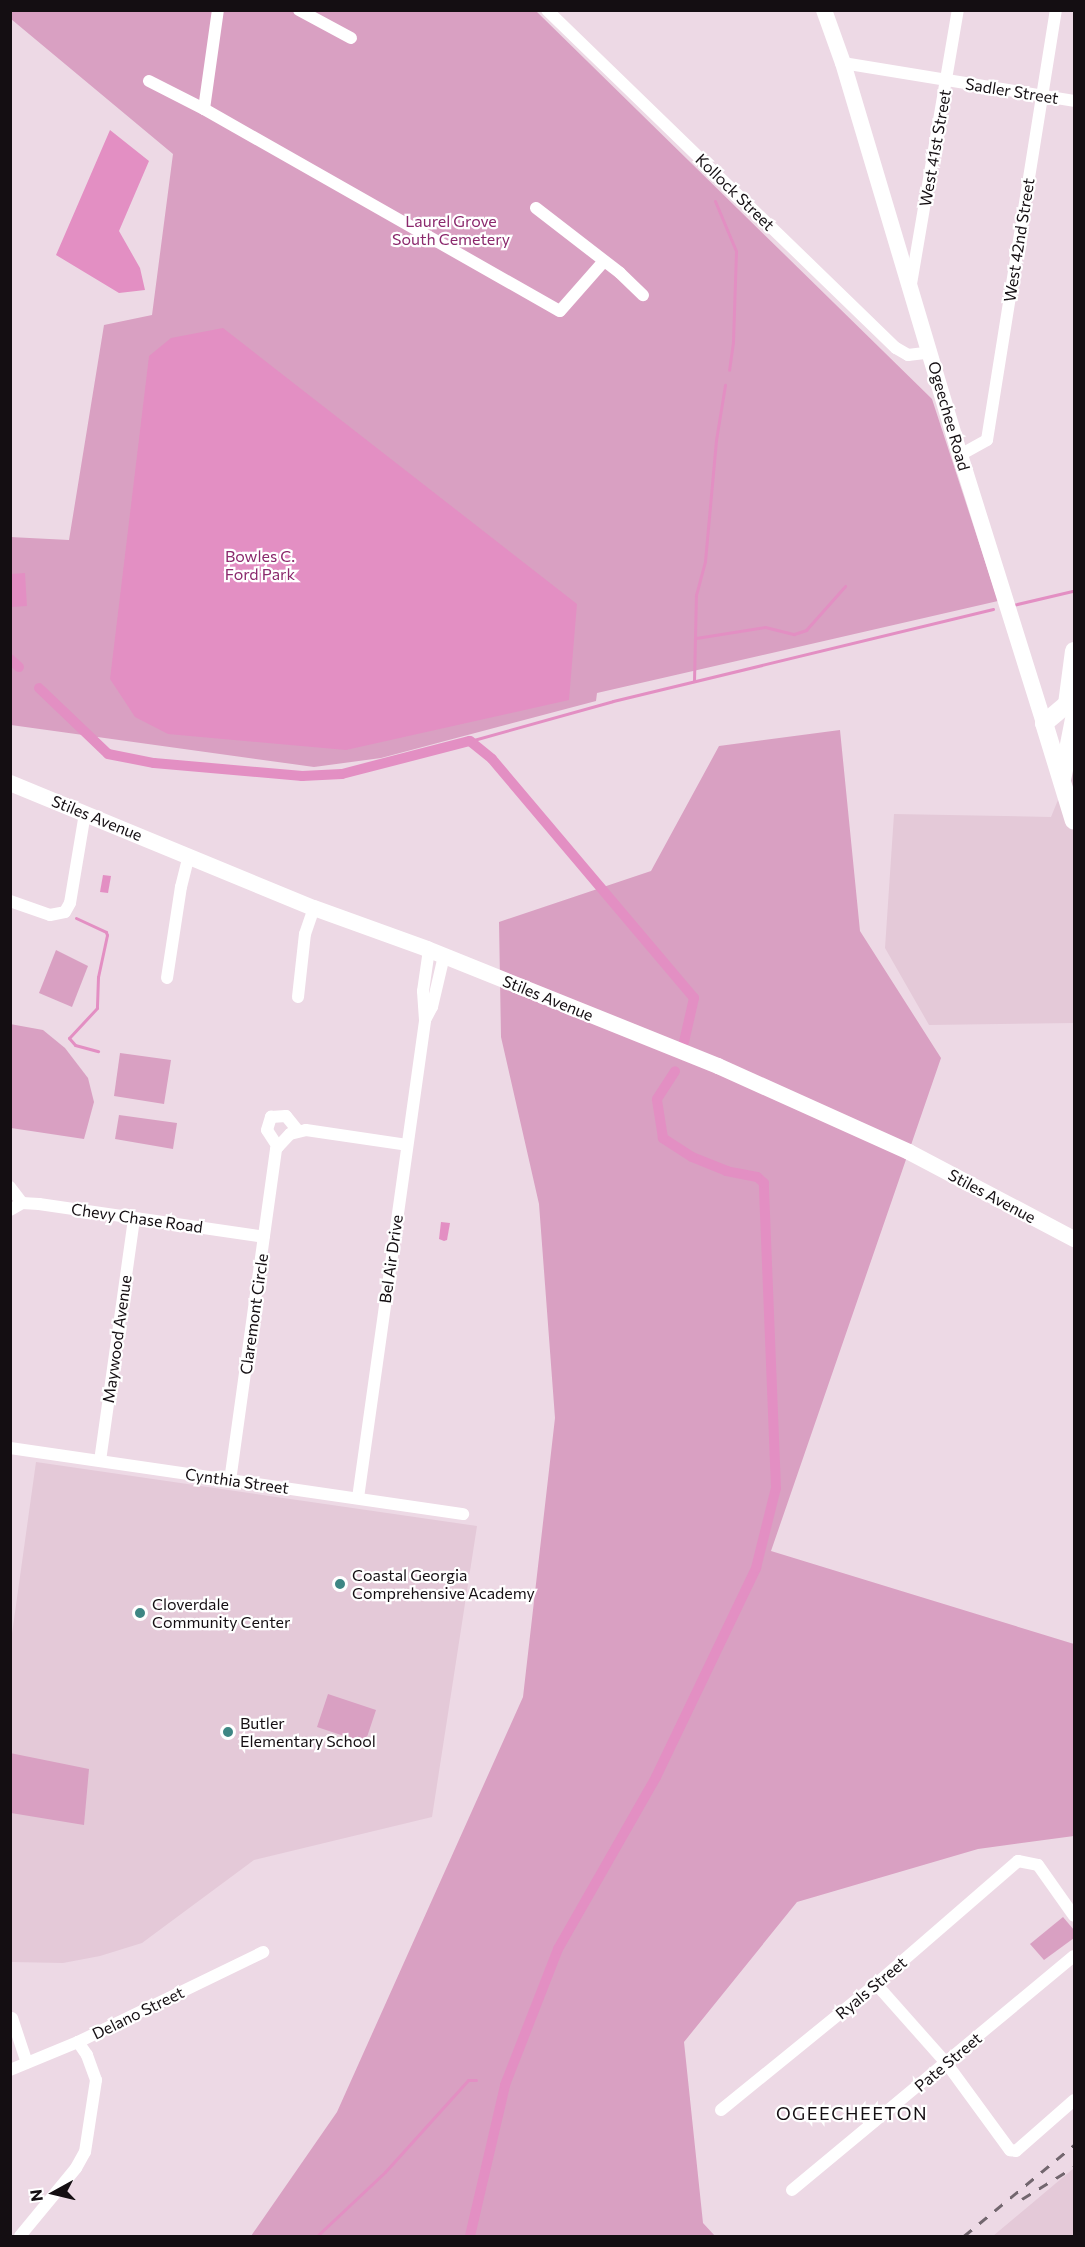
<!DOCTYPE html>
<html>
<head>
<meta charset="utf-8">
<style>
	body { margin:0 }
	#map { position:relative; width:1085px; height:2247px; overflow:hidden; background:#edd9e5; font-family:Commissioner,sans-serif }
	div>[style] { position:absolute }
	.built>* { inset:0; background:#e4c9d8 }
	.green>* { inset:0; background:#d9a0c2 }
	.water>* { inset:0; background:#e38fc3 }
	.stream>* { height:3px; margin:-1.5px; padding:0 1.5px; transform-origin:1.5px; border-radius:1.5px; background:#e38fc3 }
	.canal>* { height:10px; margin:-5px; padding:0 5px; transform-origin:5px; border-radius:5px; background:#e38fc3 }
	.street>* { height:12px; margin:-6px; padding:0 6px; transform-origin:6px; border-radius:6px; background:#fff }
	.secondary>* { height:16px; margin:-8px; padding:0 8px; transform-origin:8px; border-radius:8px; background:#fff }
	.primary>* { height:18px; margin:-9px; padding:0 9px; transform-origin:9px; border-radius:9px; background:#fff }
	.rail>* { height:3px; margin-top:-1.5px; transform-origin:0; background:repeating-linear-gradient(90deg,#72666e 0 10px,transparent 0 20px) }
	.dots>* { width:16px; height:16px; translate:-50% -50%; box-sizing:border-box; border:3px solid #fff; border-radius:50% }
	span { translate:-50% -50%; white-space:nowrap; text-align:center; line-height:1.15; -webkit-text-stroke:4.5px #fff; paint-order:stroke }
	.street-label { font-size:16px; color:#140e12 }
	.park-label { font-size:16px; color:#8b296d }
	.poi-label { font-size:16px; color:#140e12 }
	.left { translate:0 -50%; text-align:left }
	.neighbourhood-label { font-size:18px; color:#140e12; letter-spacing:1.5px }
	.frame { position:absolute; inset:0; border:12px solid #140e12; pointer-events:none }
	.north { position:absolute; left:24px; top:2163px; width:60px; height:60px; -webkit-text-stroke:4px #fff; paint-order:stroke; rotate:262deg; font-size:16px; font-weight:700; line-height:24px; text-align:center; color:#140e12 }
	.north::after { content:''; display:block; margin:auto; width:21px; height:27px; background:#140e12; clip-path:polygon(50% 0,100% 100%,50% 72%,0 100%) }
</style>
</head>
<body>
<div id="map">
	<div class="built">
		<i style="clip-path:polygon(1074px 761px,1074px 1023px,929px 1025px,885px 948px,894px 814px,1051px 817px)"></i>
		<i style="clip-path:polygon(36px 1462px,477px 1526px,432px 1817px,254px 1860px,142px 1943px,100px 1956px,63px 1963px,11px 1962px,10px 1648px)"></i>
		<i style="clip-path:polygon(1074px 2168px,1074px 2236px,993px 2236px)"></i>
	</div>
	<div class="green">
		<i style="clip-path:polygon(11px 11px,536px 11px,932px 399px,998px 601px,597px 693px,596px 701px,381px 758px,314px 767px,11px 725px,10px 537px,69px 540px,104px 325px,152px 315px,173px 154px,11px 19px)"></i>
		<i style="clip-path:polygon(840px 730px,860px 931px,941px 1058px,771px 1551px,1074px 1644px,1074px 1836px,978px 1849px,797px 1902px,684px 2042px,703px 2223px,715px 2236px,251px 2236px,337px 2112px,523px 1697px,555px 1418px,539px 1204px,501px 1037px,499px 922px,651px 871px,719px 746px)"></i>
		<i style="clip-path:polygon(56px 950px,88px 966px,72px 1007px,39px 993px)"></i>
		<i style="clip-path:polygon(10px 1024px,43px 1030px,65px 1048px,88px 1078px,94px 1102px,84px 1139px,11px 1128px)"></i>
		<i style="clip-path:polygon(120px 1053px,171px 1060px,164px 1104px,114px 1096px)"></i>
		<i style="clip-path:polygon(119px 1115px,177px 1123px,173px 1149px,115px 1139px)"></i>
		<i style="clip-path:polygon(328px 1694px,376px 1710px,365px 1743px,317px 1727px)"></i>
		<i style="clip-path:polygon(10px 1753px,89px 1769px,84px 1825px,11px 1813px)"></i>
		<i style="clip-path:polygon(1063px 1917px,1074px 1930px,1074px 1938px,1044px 1960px,1030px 1944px)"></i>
	</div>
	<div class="water">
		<i style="clip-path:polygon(110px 130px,149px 161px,119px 231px,140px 268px,145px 290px,119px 293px,56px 255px)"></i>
		<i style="clip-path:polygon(223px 328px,577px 604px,569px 700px,346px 750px,168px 734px,135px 717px,110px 679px,149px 356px,171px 338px)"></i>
		<i style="clip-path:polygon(25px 573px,27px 606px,11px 607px,11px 574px)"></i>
		<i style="clip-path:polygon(103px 875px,111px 876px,108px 893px,100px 892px)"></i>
		<i style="clip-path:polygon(441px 1222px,450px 1223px,447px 1240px,444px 1241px,439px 1239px)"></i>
	</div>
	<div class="stream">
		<i style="left:715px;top:201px;width:54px;rotate:67.2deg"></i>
		<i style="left:736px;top:251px;width:91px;rotate:91.9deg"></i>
		<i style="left:733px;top:342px;width:28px;rotate:98deg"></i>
		<i style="left:1013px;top:605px;width:61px;rotate:-13.3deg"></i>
		<i style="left:696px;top:638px;width:70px;rotate:-9.1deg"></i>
		<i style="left:765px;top:627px;width:30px;rotate:14deg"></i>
		<i style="left:794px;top:634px;width:13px;rotate:-18deg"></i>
		<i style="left:806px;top:630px;width:59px;rotate:-48.4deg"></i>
		<i style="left:694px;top:681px;width:86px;rotate:-88.7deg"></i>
		<i style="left:696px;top:595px;width:35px;rotate:-75deg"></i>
		<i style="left:705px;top:561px;width:121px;rotate:-84.8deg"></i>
		<i style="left:716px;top:440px;width:56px;rotate:-80.7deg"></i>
		<i style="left:470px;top:741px;width:148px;rotate:-15.6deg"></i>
		<i style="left:613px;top:701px;width:391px;rotate:-13.6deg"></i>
		<i style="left:76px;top:918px;width:33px;rotate:25deg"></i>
		<i style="left:106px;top:932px;width:3px;rotate:72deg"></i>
		<i style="left:107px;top:935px;width:43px;rotate:102.1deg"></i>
		<i style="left:98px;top:977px;width:31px;rotate:92deg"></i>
		<i style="left:97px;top:1008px;width:41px;rotate:133deg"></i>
		<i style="left:69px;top:1038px;width:9px;rotate:49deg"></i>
		<i style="left:75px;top:1045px;width:24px;rotate:15deg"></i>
		<i style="left:317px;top:2236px;width:93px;rotate:-43.3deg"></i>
		<i style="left:385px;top:2172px;width:124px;rotate:-47.9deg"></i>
		<i style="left:468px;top:2080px;width:8px"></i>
	</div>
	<div class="canal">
		<i style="left:10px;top:659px;width:12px;rotate:42deg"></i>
		<i style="left:39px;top:688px;width:95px;rotate:43.7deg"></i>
		<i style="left:108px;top:754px;width:47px;rotate:11.1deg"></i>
		<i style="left:154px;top:763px;width:149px;rotate:5deg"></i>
		<i style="left:302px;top:776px;width:40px;rotate:-2.9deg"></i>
		<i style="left:342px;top:774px;width:132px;rotate:-14.5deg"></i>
		<i style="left:470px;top:741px;width:28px;rotate:39deg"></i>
		<i style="left:492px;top:759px;width:313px;rotate:49.8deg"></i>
		<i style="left:694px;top:998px;width:45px;rotate:102.8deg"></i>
		<i style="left:470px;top:2236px;width:155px;rotate:-76.9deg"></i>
		<i style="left:505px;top:2085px;width:146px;rotate:-68.7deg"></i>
		<i style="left:558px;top:1949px;width:198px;rotate:-60.3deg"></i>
		<i style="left:656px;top:1777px;width:232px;rotate:-64.4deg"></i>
		<i style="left:756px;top:1568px;width:82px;rotate:-76deg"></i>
		<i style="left:776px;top:1488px;width:305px;rotate:-92.3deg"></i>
		<i style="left:764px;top:1183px;width:9px;rotate:-139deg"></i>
		<i style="left:757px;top:1177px;width:31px;rotate:-169deg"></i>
		<i style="left:727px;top:1171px;width:38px;rotate:-158deg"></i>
		<i style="left:692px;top:1157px;width:35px;rotate:-147deg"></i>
		<i style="left:663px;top:1138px;width:39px;rotate:-99deg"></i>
		<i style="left:657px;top:1099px;width:33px;rotate:-57deg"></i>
	</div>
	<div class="street">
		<i style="left:299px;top:10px;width:59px;rotate:28.3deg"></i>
		<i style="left:547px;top:10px;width:486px;rotate:44.1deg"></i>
		<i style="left:896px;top:348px;width:14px;rotate:30deg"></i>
		<i style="left:908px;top:355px;width:23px;rotate:-7deg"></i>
		<i style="left:843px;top:63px;width:234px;rotate:9.3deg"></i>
		<i style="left:149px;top:81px;width:62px;rotate:27deg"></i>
		<i style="left:204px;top:109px;width:409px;rotate:29.6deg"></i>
		<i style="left:560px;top:311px;width:65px;rotate:-48.7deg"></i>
		<i style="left:204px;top:109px;width:100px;rotate:-82deg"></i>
		<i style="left:536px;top:208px;width:106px;rotate:37.7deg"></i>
		<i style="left:620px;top:273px;width:32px;rotate:44deg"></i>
		<i style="left:911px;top:284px;width:278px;rotate:-80.3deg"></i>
		<i style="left:960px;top:455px;width:31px;rotate:-29deg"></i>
		<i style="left:987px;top:440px;width:436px;rotate:-80.9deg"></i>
		<i style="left:10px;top:901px;width:42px;rotate:19.3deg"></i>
		<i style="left:50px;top:915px;width:15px;rotate:-11deg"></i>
		<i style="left:65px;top:912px;width:10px;rotate:-61deg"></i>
		<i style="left:70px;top:903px;width:91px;rotate:-80.5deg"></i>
		<i style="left:167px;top:978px;width:92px;rotate:-81.3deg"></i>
		<i style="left:181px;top:887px;width:32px;rotate:-76deg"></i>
		<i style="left:298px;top:997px;width:63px;rotate:-83.7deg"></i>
		<i style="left:305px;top:934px;width:28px;rotate:-71deg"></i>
		<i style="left:425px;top:1020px;width:15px;rotate:-62deg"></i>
		<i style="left:432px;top:1007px;width:52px;rotate:-76.8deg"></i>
		<i style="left:278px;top:1147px;width:20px;rotate:-123deg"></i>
		<i style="left:267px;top:1130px;width:14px;rotate:-73deg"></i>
		<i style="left:271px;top:1117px;width:15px;rotate:-4deg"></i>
		<i style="left:286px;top:1116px;width:19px;rotate:51deg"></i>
		<i style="left:10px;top:1187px;width:20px;rotate:53deg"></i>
		<i style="left:10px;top:1210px;width:14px;rotate:-30deg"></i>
		<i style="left:22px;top:1203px;width:17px;rotate:3deg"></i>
		<i style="left:39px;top:1204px;width:227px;rotate:8.3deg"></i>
		<i style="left:10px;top:1448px;width:458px;rotate:8.3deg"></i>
		<i style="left:100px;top:1461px;width:245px;rotate:-82deg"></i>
		<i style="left:230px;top:1481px;width:335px;rotate:-82.1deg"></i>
		<i style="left:276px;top:1149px;width:21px;rotate:-47deg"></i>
		<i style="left:290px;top:1134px;width:16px;rotate:-14deg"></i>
		<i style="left:306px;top:1130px;width:102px;rotate:8.4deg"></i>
		<i style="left:358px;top:1498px;width:483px;rotate:-82deg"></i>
		<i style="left:425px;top:1020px;width:29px;rotate:-94deg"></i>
		<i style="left:423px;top:991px;width:41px;rotate:-81.7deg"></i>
		<i style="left:876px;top:1984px;width:107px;rotate:48.4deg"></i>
		<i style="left:947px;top:2064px;width:107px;rotate:53.8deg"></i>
		<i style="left:1010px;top:2150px;width:6px;rotate:9deg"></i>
		<i style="left:1016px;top:2151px;width:77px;rotate:-41.3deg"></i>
		<i style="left:12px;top:2018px;width:47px;rotate:71.6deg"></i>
		<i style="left:10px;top:2070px;width:74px;rotate:-22.4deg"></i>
		<i style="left:78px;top:2042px;width:206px;rotate:-25.9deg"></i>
		<i style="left:721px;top:2110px;width:200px;rotate:-39.1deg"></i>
		<i style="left:876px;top:1984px;width:188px;rotate:-40.9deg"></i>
		<i style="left:1018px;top:1861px;width:20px;rotate:11deg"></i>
		<i style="left:1038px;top:1865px;width:62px;rotate:54.8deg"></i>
		<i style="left:792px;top:2190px;width:366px;rotate:-39.7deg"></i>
		<i style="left:20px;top:2236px;width:88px;rotate:-50.5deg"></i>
		<i style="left:76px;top:2168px;width:18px;rotate:-61deg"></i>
		<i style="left:85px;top:2152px;width:73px;rotate:-81.3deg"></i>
		<i style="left:96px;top:2080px;width:27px;rotate:-110deg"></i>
		<i style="left:87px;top:2055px;width:16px;rotate:-125deg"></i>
	</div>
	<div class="secondary">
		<i style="left:824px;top:10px;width:56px;rotate:70.3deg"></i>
		<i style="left:843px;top:63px;width:409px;rotate:73.4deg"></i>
		<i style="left:960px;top:455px;width:281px;rotate:72.6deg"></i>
		<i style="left:10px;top:783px;width:329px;rotate:22.4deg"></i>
		<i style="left:314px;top:908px;width:120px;rotate:19.9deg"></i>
		<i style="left:427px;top:949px;width:314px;rotate:21.9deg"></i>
		<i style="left:718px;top:1066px;width:209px;rotate:24.2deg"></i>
		<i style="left:909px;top:1152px;width:187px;rotate:27.8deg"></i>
	</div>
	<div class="primary">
		<i style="left:1074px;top:651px;width:53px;rotate:97.5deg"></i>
		<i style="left:1067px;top:704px;width:30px;rotate:140deg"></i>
		<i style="left:1044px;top:723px;width:102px;rotate:73deg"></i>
		<i style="left:1062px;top:780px;width:62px;rotate:-78.9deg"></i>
	</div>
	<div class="rail">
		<i style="left:1022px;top:2199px;width:61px;rotate:-31.6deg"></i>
		<i style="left:964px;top:2236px;width:143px;rotate:-39.6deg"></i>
	</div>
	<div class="dots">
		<i style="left:340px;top:1584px;background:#3e8684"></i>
		<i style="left:140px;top:1613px;background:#3e8684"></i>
		<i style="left:228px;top:1732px;background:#3e8684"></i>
	</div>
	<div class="street-label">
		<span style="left:1012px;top:91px;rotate:9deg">Sadler Street</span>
		<span style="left:935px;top:148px;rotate:-80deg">West 41st Street</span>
		<span style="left:735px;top:192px;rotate:44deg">Kollock Street</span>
		<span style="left:1019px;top:240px;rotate:-81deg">West 42nd Street</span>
		<span style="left:949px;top:416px;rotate:74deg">Ogeechee Road</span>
		<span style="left:97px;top:818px;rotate:22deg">Stiles Avenue</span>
		<span style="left:548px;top:998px;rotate:22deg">Stiles Avenue</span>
		<span style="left:992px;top:1196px;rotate:28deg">Stiles Avenue</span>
		<span style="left:137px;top:1218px;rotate:8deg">Chevy Chase Road</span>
		<span style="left:391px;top:1259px;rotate:-82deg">Bel Air Drive</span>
		<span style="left:254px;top:1314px;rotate:-82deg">Claremont Circle</span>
		<span style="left:117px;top:1339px;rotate:-82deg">Maywood Avenue</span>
		<span style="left:237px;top:1481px;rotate:8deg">Cynthia Street</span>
		<span style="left:871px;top:1988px;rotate:-40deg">Ryals Street</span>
		<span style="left:138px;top:2013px;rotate:-26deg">Delano Street</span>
		<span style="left:948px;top:2062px;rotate:-40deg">Pate Street</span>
	</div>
	<div class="park-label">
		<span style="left:451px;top:230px">Laurel Grove<br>South Cemetery</span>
		<span style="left:260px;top:565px">Bowles C.<br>Ford Park</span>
	</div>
	<div class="poi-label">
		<span class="left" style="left:352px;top:1584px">Coastal Georgia<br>Comprehensive Academy</span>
		<span class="left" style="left:152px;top:1613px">Cloverdale<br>Community Center</span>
		<span class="left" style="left:240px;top:1732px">Butler<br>Elementary School</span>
	</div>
	<div class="neighbourhood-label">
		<span style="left:852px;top:2113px">OGEECHEETON</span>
	</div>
	<div class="frame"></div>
	<div class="north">N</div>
</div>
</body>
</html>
